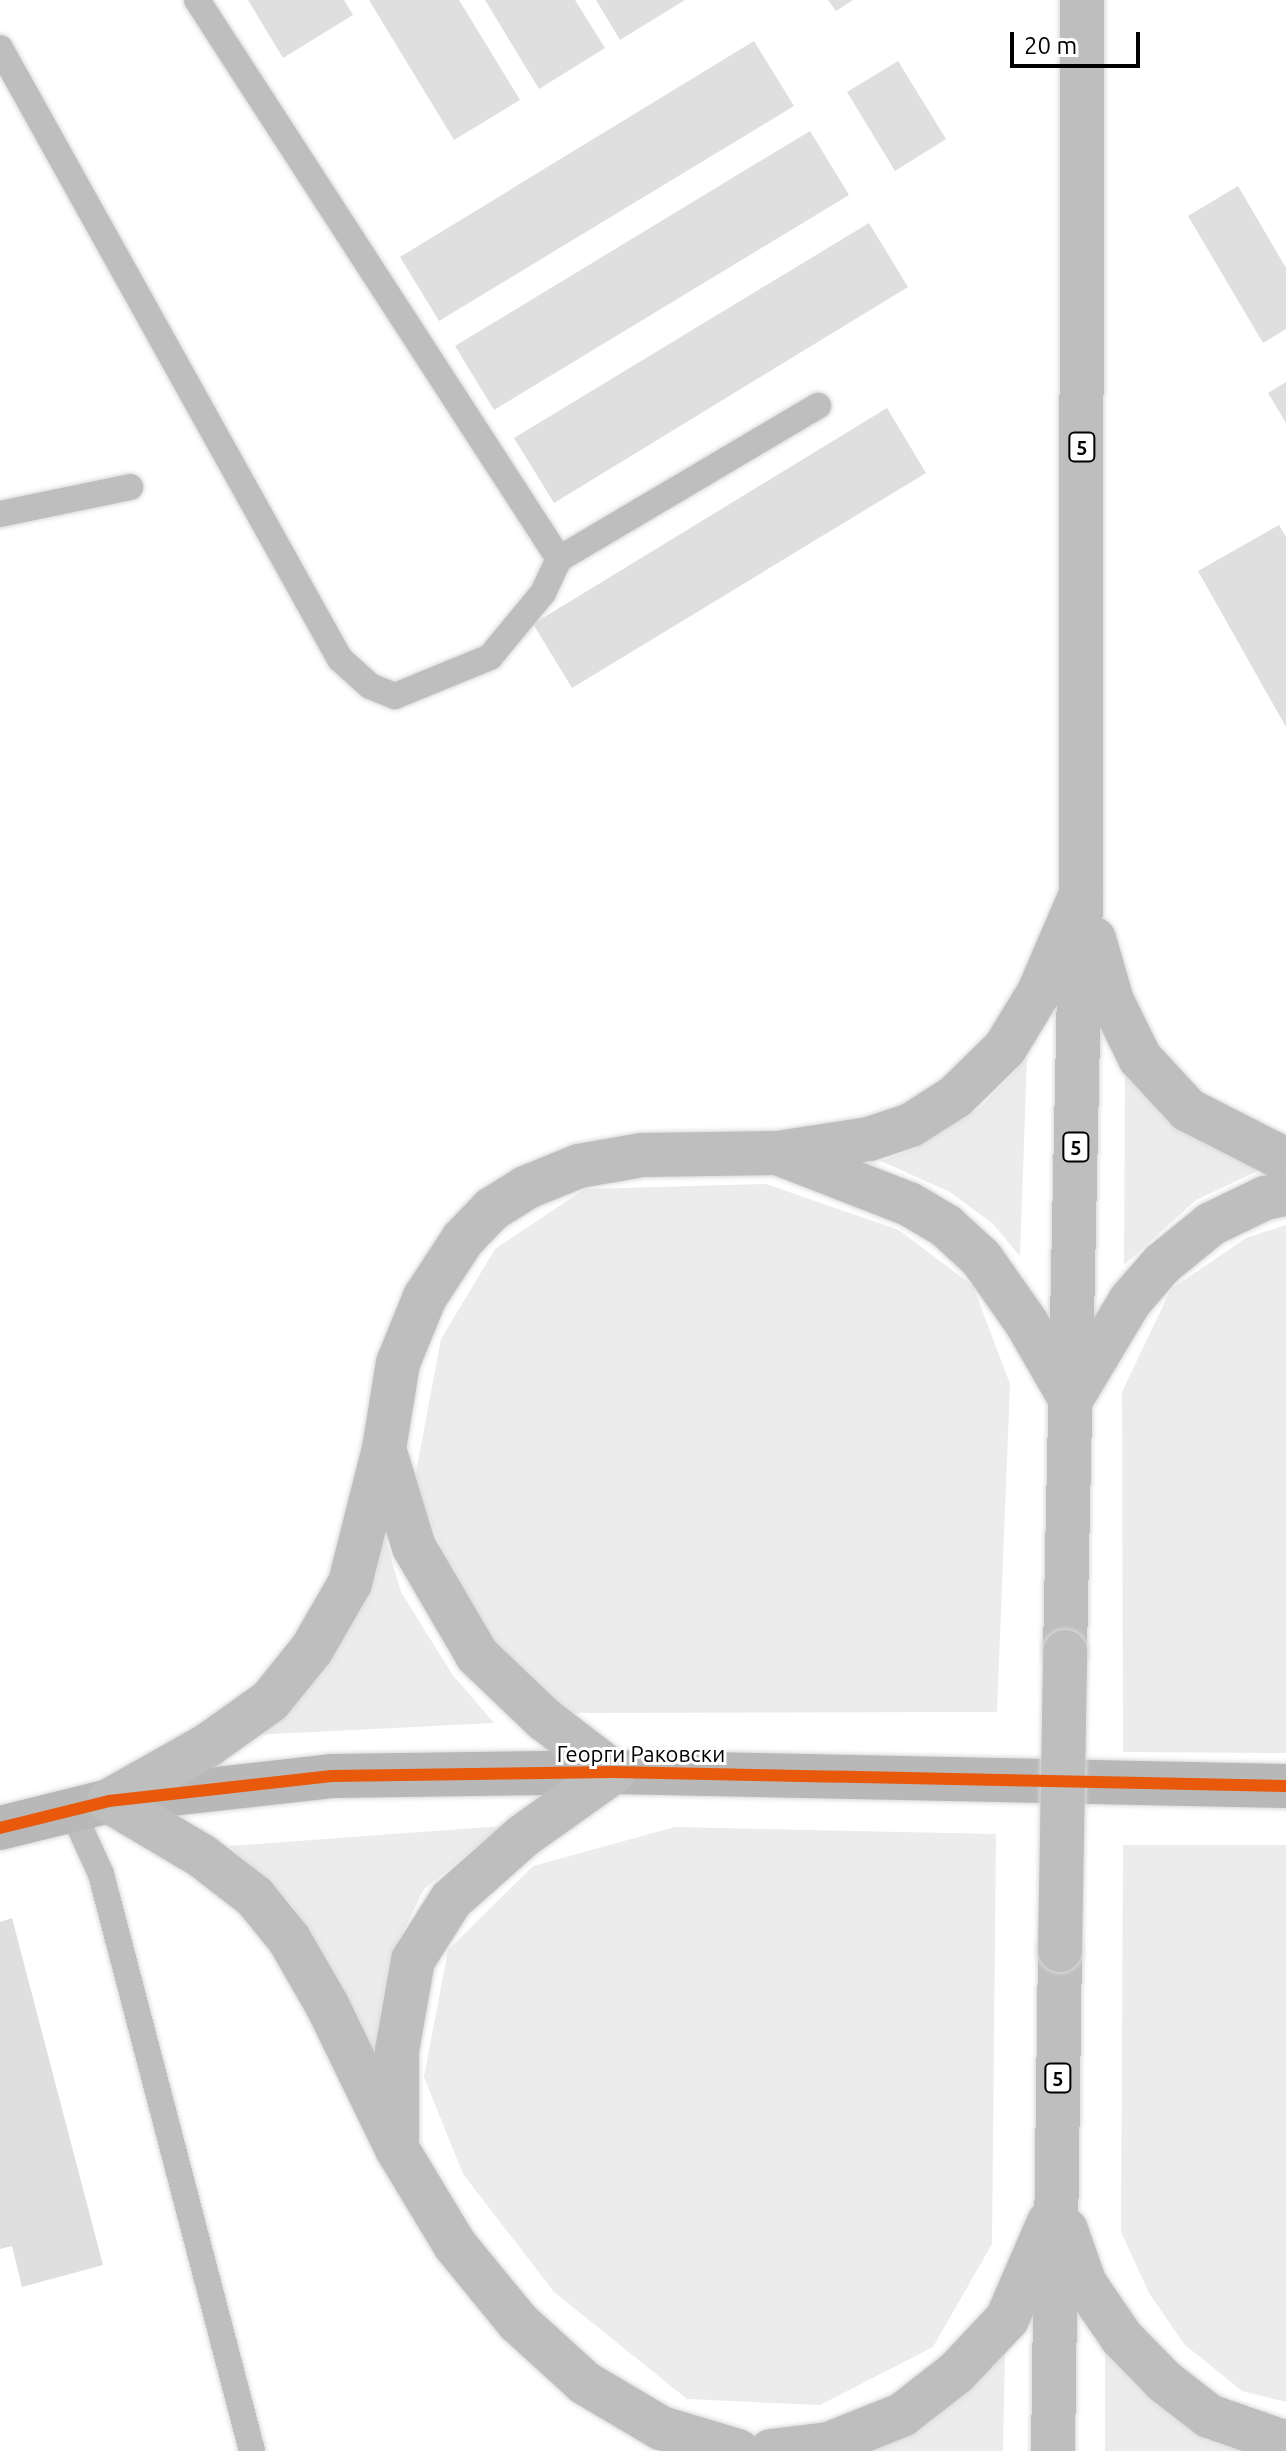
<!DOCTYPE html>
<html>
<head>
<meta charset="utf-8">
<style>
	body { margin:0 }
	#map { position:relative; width:1286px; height:2451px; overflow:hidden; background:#fff; font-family:Ubuntu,sans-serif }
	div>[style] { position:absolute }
	.green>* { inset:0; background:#ececec }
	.building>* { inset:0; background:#dfdfdf }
	.roads { filter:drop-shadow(0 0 2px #dbdbdb) drop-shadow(0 0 2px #dbdbdb) }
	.lane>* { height:26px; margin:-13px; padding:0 13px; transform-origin:13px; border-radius:13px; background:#bebebe }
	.secondary>* { height:44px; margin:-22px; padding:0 22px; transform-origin:22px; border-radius:22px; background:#b8b8b8 }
	.primary>* { height:44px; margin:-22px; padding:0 22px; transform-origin:22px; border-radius:22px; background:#bebebe }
	.bridges { filter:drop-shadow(0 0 2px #dbdbdb) drop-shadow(0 0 2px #dbdbdb) }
	.primary-bridge>* { height:44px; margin:-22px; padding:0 22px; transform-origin:22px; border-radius:22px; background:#bebebe }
	.cycleway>* { height:12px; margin:-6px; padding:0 6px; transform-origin:6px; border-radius:6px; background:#e8590c }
	span { translate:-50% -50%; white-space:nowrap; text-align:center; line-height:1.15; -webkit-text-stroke:6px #fff; paint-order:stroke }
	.shield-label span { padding:2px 6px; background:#fff; border:2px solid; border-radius:6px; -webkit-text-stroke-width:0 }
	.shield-label { font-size:20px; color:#000; font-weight:700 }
	.street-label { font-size:22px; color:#000 }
	.scale { position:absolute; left:1010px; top:32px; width:130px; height:36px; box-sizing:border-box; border:4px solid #000; border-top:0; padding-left:10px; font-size:24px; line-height:28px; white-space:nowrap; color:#000; -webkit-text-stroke:6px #fff; paint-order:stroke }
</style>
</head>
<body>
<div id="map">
	<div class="green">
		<i style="clip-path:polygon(1027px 1058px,1020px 1256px,993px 1224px,950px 1192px,881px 1161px,914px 1149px,981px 1107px)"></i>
		<i style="clip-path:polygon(1125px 1063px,1266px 1167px,1196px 1200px,1124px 1265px)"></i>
		<i style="clip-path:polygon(766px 1184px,899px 1230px,973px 1286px,1010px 1384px,997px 1712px,567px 1713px,471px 1618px,414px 1483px,441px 1339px,495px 1249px,585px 1189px)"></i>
		<i style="clip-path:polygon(1286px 1225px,1286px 1753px,1123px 1752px,1122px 1392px,1171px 1289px,1246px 1238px)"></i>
		<i style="clip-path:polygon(381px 1524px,401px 1592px,452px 1674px,494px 1723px,254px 1735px)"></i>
		<i style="clip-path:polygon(502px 1826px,424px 1889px,392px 1954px,380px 2013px,381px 2097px,340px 1992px,290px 1902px,229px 1846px)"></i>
		<i style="clip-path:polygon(675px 1827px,996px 1834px,992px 2244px,933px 2347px,820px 2405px,687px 2399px,554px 2292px,463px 2174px,424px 2077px,448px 1950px,533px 1866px)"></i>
		<i style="clip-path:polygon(1123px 1845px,1286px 1845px,1286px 2402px,1242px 2391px,1184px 2344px,1149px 2293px,1121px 2232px)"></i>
		<i style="clip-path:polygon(1105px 2342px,1256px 2451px,1105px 2451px)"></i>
		<i style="clip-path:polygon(1005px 2352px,1003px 2451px,846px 2451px)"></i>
	</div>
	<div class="building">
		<i style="clip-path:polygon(248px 0,344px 0,353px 15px,283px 58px)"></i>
		<i style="clip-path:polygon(369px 0,459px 0,520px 100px,454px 140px)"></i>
		<i style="clip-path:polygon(485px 0,575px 0,605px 48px,539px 89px)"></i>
		<i style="clip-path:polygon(596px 0,685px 0,620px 40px)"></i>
		<i style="clip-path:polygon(828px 0,853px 0,836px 11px)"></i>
		<i style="clip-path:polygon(754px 41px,794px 106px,439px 321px,400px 257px)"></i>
		<i style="clip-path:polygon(898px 61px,946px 139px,895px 171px,847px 92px)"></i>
		<i style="clip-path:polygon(810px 131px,849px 195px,494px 410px,455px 346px)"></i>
		<i style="clip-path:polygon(1238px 186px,1286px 268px,1286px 329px,1263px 343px,1188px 216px)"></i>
		<i style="clip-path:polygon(869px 223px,908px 287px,554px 503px,514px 438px)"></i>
		<i style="clip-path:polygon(1286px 382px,1286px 423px,1268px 393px)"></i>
		<i style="clip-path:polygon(887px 408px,926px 473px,572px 688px,533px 624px)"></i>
		<i style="clip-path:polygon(1279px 525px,1286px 537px,1286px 727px,1198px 571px)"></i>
		<i style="clip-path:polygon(12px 1918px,103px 2265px,22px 2287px,12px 2246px,0 2249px,0 1922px)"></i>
	</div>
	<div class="roads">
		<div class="lane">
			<i style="left:197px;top:0;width:666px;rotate:57.07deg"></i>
			<i style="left:0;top:48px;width:699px;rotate:60.91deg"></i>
			<i style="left:340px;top:659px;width:40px;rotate:42deg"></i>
			<i style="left:370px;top:686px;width:27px;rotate:22deg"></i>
			<i style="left:395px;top:696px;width:103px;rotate:-22.3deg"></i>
			<i style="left:490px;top:657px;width:83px;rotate:-50.4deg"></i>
			<i style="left:543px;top:593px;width:38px;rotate:-65deg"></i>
			<i style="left:559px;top:559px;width:301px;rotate:-30.6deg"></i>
			<i style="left:0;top:514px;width:133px;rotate:-11.7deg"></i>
			<i style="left:71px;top:1808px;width:72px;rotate:65.6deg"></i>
			<i style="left:101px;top:1874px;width:596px;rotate:75.33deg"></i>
		</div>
		<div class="secondary">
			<i style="left:0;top:1828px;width:112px;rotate:-13.9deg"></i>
			<i style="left:109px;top:1801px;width:224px;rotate:-6.4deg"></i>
			<i style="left:332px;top:1776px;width:281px;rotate:-0.8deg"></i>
			<i style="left:613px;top:1772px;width:673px;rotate:1.19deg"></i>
		</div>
		<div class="primary">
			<i style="left:1094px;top:939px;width:65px;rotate:73.8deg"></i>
			<i style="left:1112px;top:1001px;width:64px;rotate:63.8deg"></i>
			<i style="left:1140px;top:1058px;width:71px;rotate:47.3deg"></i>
			<i style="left:1188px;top:1110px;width:110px;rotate:27deg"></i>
			<i style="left:780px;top:1154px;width:138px;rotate:21.2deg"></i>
			<i style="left:909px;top:1204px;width:43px;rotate:30.7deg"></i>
			<i style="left:946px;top:1226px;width:47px;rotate:42.4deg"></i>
			<i style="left:981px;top:1258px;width:78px;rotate:54.9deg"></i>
			<i style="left:1026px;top:1322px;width:90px;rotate:60deg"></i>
			<i style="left:1072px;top:1398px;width:113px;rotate:-59.1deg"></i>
			<i style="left:1130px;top:1301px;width:49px;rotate:-49.1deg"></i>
			<i style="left:1162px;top:1264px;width:63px;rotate:-39.2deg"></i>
			<i style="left:1211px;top:1224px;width:60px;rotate:-25.7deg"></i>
			<i style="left:1265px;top:1198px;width:21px;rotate:-11deg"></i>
			<i style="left:384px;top:1449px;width:102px;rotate:73deg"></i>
			<i style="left:414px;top:1547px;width:125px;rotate:59.7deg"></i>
			<i style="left:477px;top:1655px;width:93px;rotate:43.7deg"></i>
			<i style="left:544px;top:1719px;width:87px;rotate:37.5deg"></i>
			<i style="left:613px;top:1772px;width:110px;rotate:144.6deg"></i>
			<i style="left:523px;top:1836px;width:96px;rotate:138.4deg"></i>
			<i style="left:451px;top:1900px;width:71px;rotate:122.3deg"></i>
			<i style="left:413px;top:1960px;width:92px;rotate:100deg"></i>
			<i style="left:397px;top:2051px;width:88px;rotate:90deg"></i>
			<i style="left:1065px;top:1652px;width:758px;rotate:-88.79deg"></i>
			<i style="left:1081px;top:894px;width:894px;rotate:-89.94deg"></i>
			<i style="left:1066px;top:2230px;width:57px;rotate:70.6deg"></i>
			<i style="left:1085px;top:2284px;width:65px;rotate:55.6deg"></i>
			<i style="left:1122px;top:2338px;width:62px;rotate:45.7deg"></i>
			<i style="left:1165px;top:2382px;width:56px;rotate:37.7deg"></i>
			<i style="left:1209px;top:2416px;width:82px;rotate:19.3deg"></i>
			<i style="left:738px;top:2451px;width:80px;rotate:-163.4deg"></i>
			<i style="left:661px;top:2428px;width:88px;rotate:-149.4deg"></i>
			<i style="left:585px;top:2383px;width:91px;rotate:-137.7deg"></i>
			<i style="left:518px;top:2322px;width:99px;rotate:-129.3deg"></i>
			<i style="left:455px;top:2245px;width:112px;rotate:-121.1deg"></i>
			<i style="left:397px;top:2149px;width:160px;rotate:-115.9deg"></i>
			<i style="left:327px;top:2005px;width:76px;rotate:-119.9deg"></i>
			<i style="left:289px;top:1939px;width:54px;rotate:-129deg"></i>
			<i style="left:255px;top:1897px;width:67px;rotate:-142.3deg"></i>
			<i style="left:202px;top:1856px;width:108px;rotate:-149.4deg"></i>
			<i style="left:109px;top:1801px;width:114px;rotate:-29.5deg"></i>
			<i style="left:208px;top:1745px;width:76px;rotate:-35.4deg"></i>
			<i style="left:270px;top:1701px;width:67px;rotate:-51.1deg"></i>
			<i style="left:312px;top:1649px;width:76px;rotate:-60.1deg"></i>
			<i style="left:350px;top:1583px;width:138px;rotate:-75.8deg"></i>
			<i style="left:384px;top:1449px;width:87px;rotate:-80.8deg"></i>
			<i style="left:398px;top:1363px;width:71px;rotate:-67.8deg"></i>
			<i style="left:425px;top:1297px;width:69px;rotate:-56.8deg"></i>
			<i style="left:463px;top:1239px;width:42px;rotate:-46deg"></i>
			<i style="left:492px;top:1209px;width:39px;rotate:-32deg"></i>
			<i style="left:525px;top:1188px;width:58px;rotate:-22.2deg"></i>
			<i style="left:579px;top:1166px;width:64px;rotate:-9.9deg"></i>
			<i style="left:642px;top:1155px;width:136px;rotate:-0.8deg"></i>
			<i style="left:778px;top:1153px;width:92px;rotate:-8.7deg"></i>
			<i style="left:869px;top:1139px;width:44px;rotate:-18.4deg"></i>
			<i style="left:911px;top:1125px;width:52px;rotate:-32.5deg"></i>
			<i style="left:955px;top:1097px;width:70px;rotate:-44.4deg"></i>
			<i style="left:1005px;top:1048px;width:66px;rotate:-58.7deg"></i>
			<i style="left:1039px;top:992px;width:107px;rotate:-66.8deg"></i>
			<i style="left:771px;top:2451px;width:58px;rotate:-6.9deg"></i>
			<i style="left:829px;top:2444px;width:79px;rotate:-21.7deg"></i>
			<i style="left:902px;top:2415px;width:68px;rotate:-37.9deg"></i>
			<i style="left:956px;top:2373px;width:74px;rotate:-46.6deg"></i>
			<i style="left:1007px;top:2319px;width:106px;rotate:-66.6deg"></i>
			<i style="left:1053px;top:2451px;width:501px;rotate:-89.2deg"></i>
		</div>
	</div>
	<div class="bridges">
		<div class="primary-bridge">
			<i style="left:1060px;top:1950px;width:298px;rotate:-89deg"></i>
		</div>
	</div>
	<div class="cycleway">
		<i style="left:0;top:1828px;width:112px;rotate:-13.9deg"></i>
		<i style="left:109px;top:1801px;width:224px;rotate:-6.4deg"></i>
		<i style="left:332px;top:1776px;width:281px;rotate:-0.8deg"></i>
		<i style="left:613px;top:1772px;width:673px;rotate:1.19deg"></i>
	</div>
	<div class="shield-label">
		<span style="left:1082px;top:447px">5</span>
		<span style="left:1076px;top:1147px">5</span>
		<span style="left:1058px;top:2078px">5</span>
	</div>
	<div class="street-label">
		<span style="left:641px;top:1754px">Георги Раковски</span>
	</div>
	<div class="scale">20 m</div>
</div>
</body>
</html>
